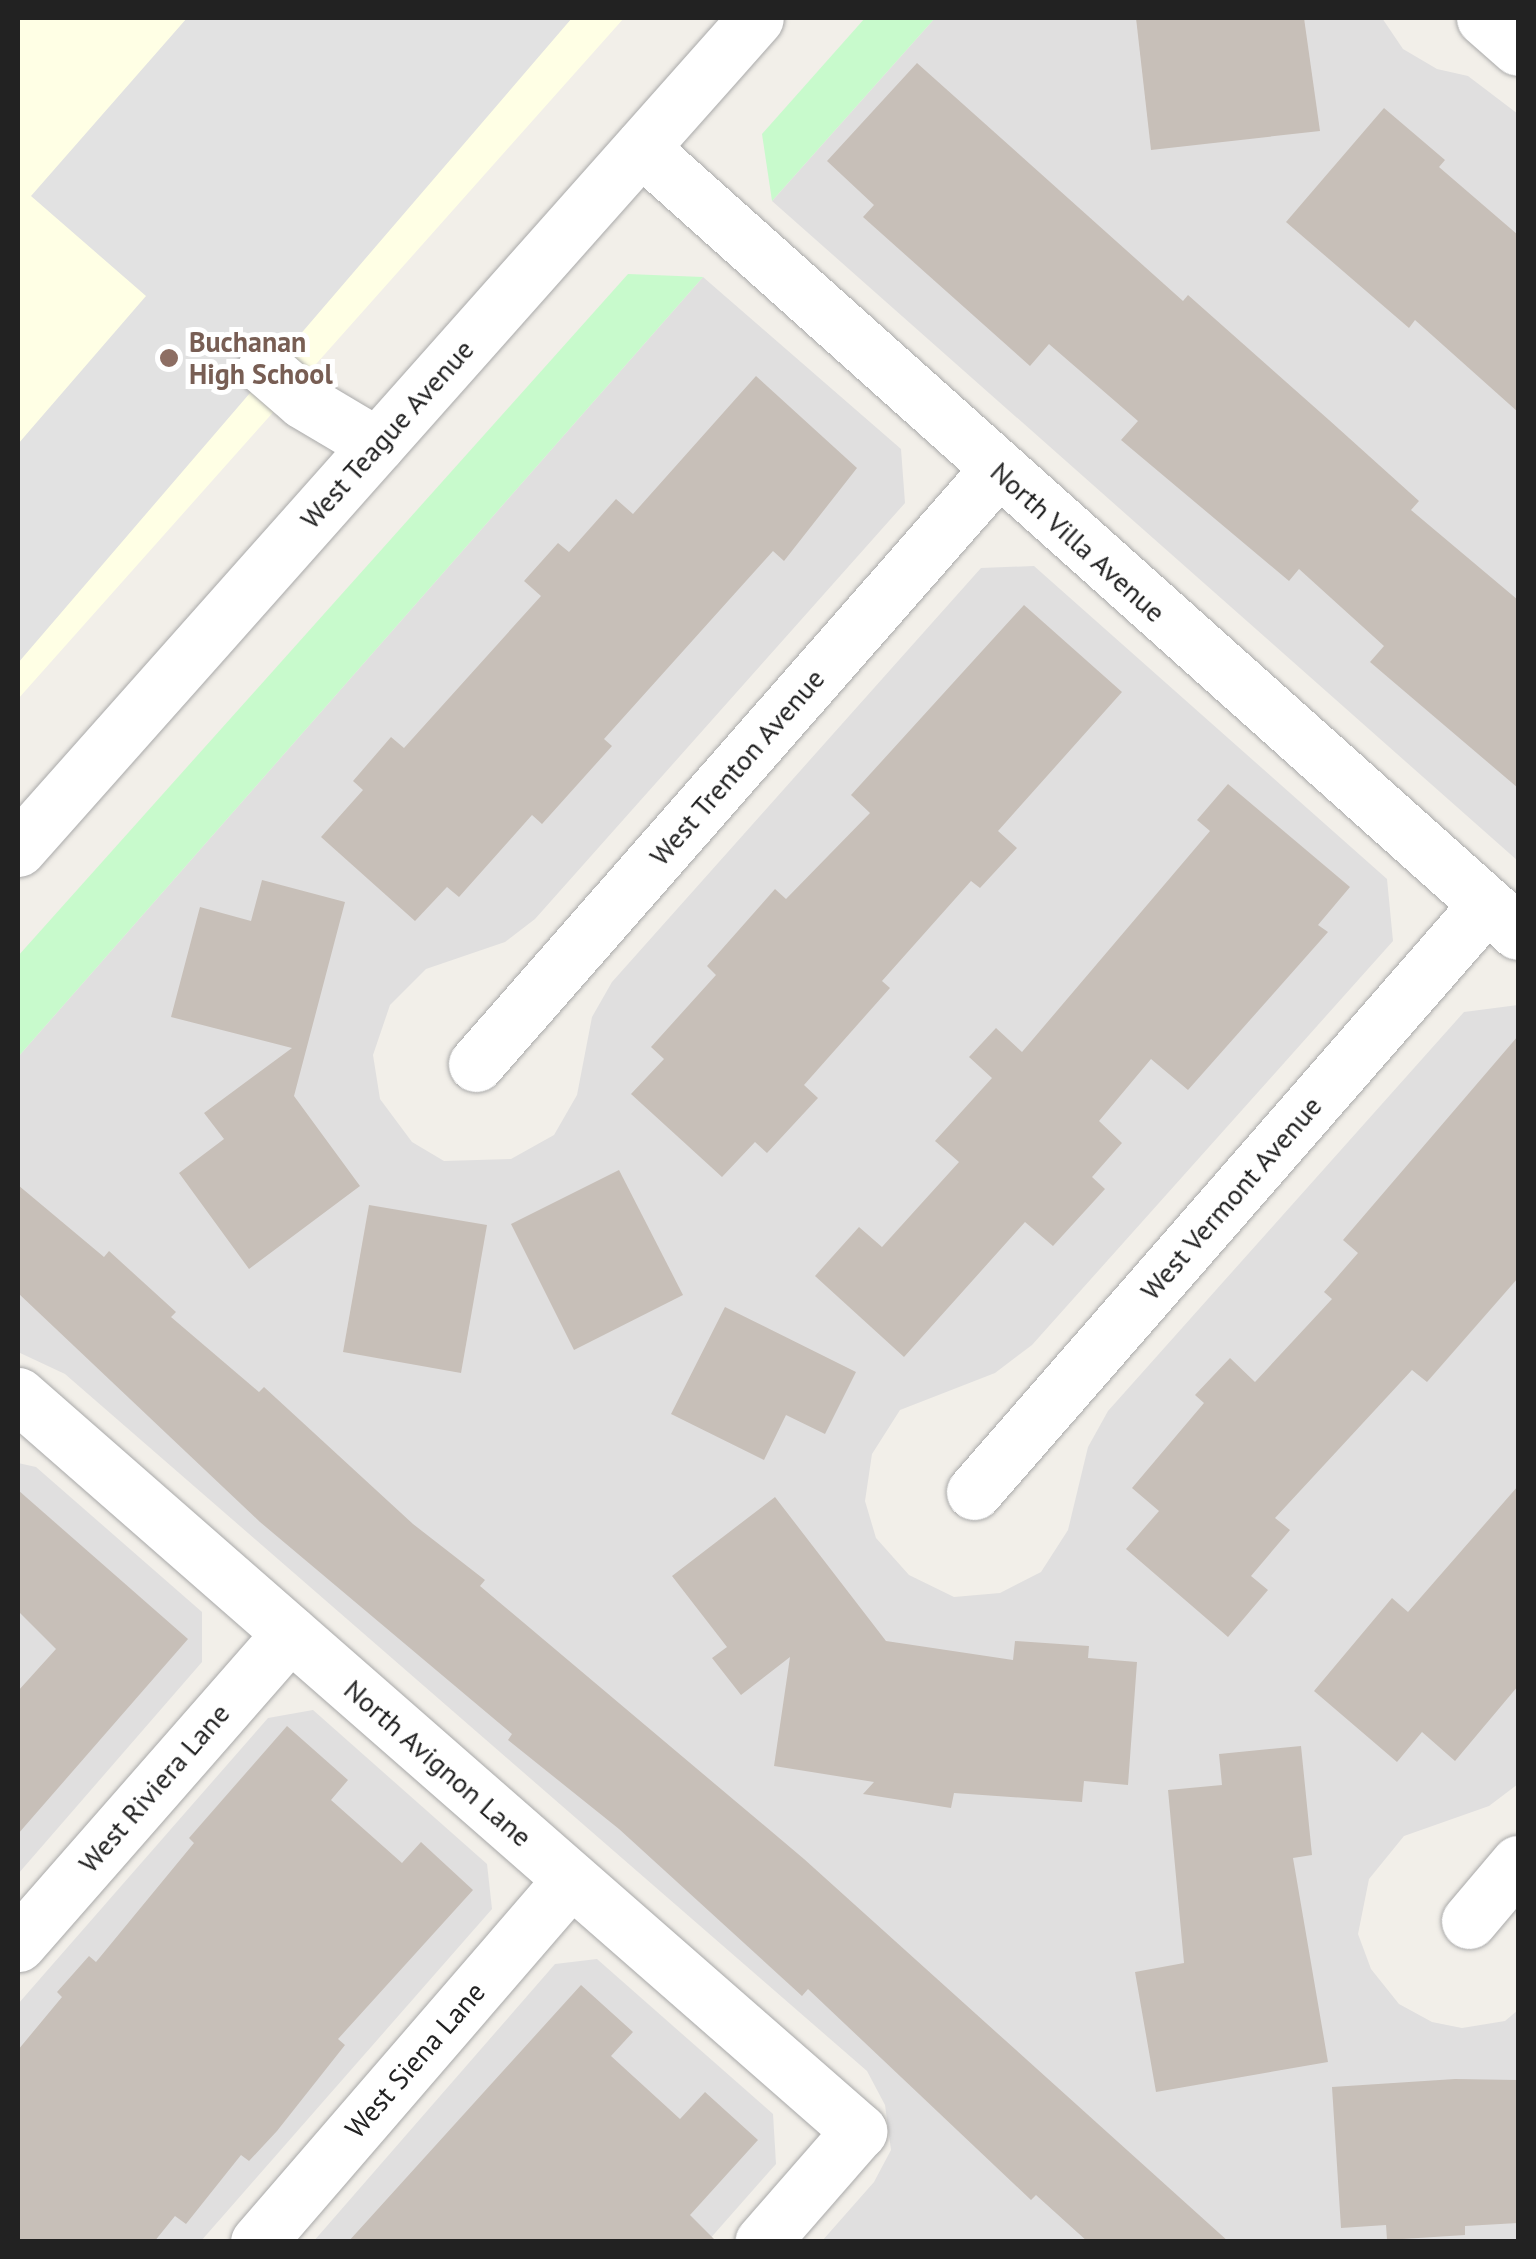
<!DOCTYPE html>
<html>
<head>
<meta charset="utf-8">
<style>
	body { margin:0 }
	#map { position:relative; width:1536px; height:2259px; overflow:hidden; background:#f2efe9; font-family:"PT Sans",sans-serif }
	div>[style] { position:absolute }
	.residential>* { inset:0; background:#e0dfdf }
	.education>* { inset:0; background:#ffffe5 }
	.park>* { inset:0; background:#c8facc }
	.parking>* { inset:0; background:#e2e2e2 }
	.building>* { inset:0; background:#c7bfb8 }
	.roads { filter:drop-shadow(0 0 2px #a9a9a9) drop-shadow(0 0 2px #a9a9a9) }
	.minor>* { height:55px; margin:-27.5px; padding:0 27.5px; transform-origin:27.5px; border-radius:27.5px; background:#fff }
	.dots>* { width:28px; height:28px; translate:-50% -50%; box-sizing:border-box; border:5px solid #fff; border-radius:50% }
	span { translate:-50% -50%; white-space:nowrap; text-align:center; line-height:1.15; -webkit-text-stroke:10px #fff; paint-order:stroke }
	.education-label { font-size:28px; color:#785e54; font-weight:700 }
	.left { translate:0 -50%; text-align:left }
	.street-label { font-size:28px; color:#222 }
	.frame { position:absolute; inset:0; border:20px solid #222; pointer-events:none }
</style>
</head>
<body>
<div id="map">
	<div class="residential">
		<i style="clip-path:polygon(935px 18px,1382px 18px,1403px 49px,1437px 69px,1468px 76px,1518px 114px,1518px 861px,772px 201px)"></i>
		<i style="clip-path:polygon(703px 277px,901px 449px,905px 503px,535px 919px,505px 942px,426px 969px,390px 1005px,373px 1055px,380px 1099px,412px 1142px,444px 1161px,511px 1159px,554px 1135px,577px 1095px,592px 1017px,612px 982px,981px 568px,1034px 566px,1387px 879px,1393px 941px,1032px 1345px,995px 1373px,900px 1410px,872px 1454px,865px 1501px,876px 1538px,909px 1575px,954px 1597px,1000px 1593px,1041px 1572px,1068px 1530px,1088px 1447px,1108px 1411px,1464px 1012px,1518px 1005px,1518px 1784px,1489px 1806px,1404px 1836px,1369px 1879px,1358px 1934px,1371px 1969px,1399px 2004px,1432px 2022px,1462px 2028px,1505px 2021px,1518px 2010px,1518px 2241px,822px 2241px,874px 2182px,891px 2150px,885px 2105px,867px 2071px,65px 1374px,18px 1352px,18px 1057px)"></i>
		<i style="clip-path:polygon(18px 1463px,36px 1467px,202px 1612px,202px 1662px,18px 1874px)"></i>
		<i style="clip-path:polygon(313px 1710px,487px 1864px,492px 1909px,201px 2241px,18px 2242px,18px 2004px,268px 1718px)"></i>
		<i style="clip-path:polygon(597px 1959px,773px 2114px,776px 2164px,708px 2241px,313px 2242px,555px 1964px)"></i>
	</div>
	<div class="education">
		<i style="clip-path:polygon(18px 18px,624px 18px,18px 699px)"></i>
	</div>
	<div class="park">
		<i style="clip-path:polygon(865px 18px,935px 18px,772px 201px,762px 134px)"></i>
		<i style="clip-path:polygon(628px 274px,703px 277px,18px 1057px,18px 956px)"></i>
	</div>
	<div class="parking">
		<i style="clip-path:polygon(187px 18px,572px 18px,18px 663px,18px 444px,146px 296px,31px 196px)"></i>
	</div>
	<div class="building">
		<i style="clip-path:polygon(1136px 18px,1304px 18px,1320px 131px,1151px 150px)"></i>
		<i style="clip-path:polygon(917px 63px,1183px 301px,1188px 295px,1329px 420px,1419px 501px,1411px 510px,1518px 600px,1518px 788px,1370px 662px,1384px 646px,1299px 569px,1289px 581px,1121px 440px,1138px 421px,1049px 344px,1030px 366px,863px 217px,874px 205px,827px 161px)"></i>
		<i style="clip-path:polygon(1384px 108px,1445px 160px,1439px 167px,1518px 235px,1518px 412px,1415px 320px,1409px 328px,1286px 222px)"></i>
		<i style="clip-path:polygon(756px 376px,857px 468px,784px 561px,773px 551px,604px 739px,612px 746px,542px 824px,532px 815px,459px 897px,447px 887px,415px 921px,321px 837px,363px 790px,353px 781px,391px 737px,404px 748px,541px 596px,524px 581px,558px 543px,569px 552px,616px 499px,633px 514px)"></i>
		<i style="clip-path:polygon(1024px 605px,1122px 692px,998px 831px,1017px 848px,980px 888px,971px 881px,882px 981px,890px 988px,804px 1085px,818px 1098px,767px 1153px,755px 1142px,722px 1177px,631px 1094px,664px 1059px,651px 1047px,716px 975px,707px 966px,775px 889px,786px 899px,870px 813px,851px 795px)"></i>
		<i style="clip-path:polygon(1228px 784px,1350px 887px,1318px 925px,1328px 932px,1188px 1090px,1151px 1059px,1099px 1121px,1122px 1143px,1092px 1177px,1105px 1189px,1053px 1246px,1025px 1222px,904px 1357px,815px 1276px,859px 1227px,882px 1247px,959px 1162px,935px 1141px,992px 1078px,969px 1057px,996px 1028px,1022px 1052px,1210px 831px,1197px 820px)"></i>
		<i style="clip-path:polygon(262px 880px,345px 902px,294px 1096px,360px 1186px,249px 1269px,179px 1173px,224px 1139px,204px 1113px,292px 1048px,171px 1017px,200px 907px,251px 921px)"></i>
		<i style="clip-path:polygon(1518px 1036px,1518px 1278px,1427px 1382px,1412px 1370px,1275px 1518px,1290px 1530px,1251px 1576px,1268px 1590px,1228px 1637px,1126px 1549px,1159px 1511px,1132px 1488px,1204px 1403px,1195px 1395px,1230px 1358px,1255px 1382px,1332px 1299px,1324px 1292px,1358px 1253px,1343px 1240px)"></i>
		<i style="clip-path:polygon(619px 1170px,683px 1295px,574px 1350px,511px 1224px)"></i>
		<i style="clip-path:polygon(18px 1185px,104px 1257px,109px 1251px,176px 1312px,171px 1317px,259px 1392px,264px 1387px,413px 1524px,485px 1580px,480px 1586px,804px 1859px,1229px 2242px,1088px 2242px,1036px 2195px,1031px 2200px,808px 1989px,802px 1996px,619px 1829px,508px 1740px,512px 1734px,260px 1522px,18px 1293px)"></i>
		<i style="clip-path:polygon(369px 1205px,487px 1225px,461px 1373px,343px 1352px)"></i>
		<i style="clip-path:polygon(725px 1307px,856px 1372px,825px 1434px,786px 1415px,764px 1460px,671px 1414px)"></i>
		<i style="clip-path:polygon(1518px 1486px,1518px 1686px,1455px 1761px,1422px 1732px,1397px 1762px,1314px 1691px,1392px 1598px,1408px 1612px)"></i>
		<i style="clip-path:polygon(18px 1490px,188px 1639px,18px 1834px,18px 1691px,56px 1649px,18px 1611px)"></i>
		<i style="clip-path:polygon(775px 1497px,886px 1641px,1013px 1660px,1015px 1641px,1089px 1646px,1088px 1658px,1137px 1662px,1128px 1785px,1084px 1781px,1082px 1802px,954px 1793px,951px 1808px,863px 1794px,874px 1782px,774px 1766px,790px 1657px,741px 1695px,712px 1658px,727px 1647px,672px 1576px)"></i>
		<i style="clip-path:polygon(287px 1726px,348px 1780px,331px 1800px,402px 1863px,421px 1842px,473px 1890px,338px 2039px,345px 2045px,277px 2131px,249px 2161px,241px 2155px,186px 2224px,175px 2216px,154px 2242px,18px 2242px,18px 2050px,62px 1997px,57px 1992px,89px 1956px,96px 1962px,194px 1843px,189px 1838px)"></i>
		<i style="clip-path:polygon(1301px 1746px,1312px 1855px,1293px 1858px,1328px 2062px,1156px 2092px,1135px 1972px,1184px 1963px,1168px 1790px,1222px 1785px,1219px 1754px)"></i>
		<i style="clip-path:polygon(581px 1985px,633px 2032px,611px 2056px,680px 2119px,705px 2092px,758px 2140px,690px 2215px,717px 2242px,348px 2242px)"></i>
		<i style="clip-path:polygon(1455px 2079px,1518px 2080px,1518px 2223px,1465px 2226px,1465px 2235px,1387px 2240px,1386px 2225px,1341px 2228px,1332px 2087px)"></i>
	</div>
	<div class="roads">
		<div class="minor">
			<i style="left:1484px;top:18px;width:45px;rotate:41.4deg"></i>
			<i style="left:641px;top:148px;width:1176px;rotate:41.8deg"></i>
			<i style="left:265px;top:368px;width:50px;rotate:41deg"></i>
			<i style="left:303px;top:401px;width:86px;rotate:30.7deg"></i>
			<i style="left:18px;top:849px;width:1111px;rotate:-48.39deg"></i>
			<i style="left:476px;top:1064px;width:790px;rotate:-48.75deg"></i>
			<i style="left:18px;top:1395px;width:1118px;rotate:41.19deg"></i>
			<i style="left:859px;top:2131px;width:147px;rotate:131.1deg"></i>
			<i style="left:974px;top:1492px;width:780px;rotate:-48.9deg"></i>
			<i style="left:1469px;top:1921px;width:76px;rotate:-49.8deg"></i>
			<i style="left:18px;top:1944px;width:413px;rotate:-48.8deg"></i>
			<i style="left:258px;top:2242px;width:479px;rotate:-49.2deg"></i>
		</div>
	</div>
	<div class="dots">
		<i style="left:169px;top:358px;background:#8d6e63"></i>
	</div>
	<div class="education-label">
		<span class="left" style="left:189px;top:358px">Buchanan<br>High School</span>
	</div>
	<div class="street-label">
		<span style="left:387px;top:434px;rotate:-48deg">West Teague Avenue</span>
		<span style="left:1078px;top:542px;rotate:42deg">North Villa Avenue</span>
		<span style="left:737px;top:767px;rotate:-49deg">West Trenton Avenue</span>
		<span style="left:1231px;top:1198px;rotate:-49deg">West Vermont Avenue</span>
		<span style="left:438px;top:1763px;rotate:41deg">North Avignon Lane</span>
		<span style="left:154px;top:1788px;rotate:-49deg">West Riviera Lane</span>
		<span style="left:415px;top:2060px;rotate:-49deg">West Siena Lane</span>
	</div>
	<div class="frame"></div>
</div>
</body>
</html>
